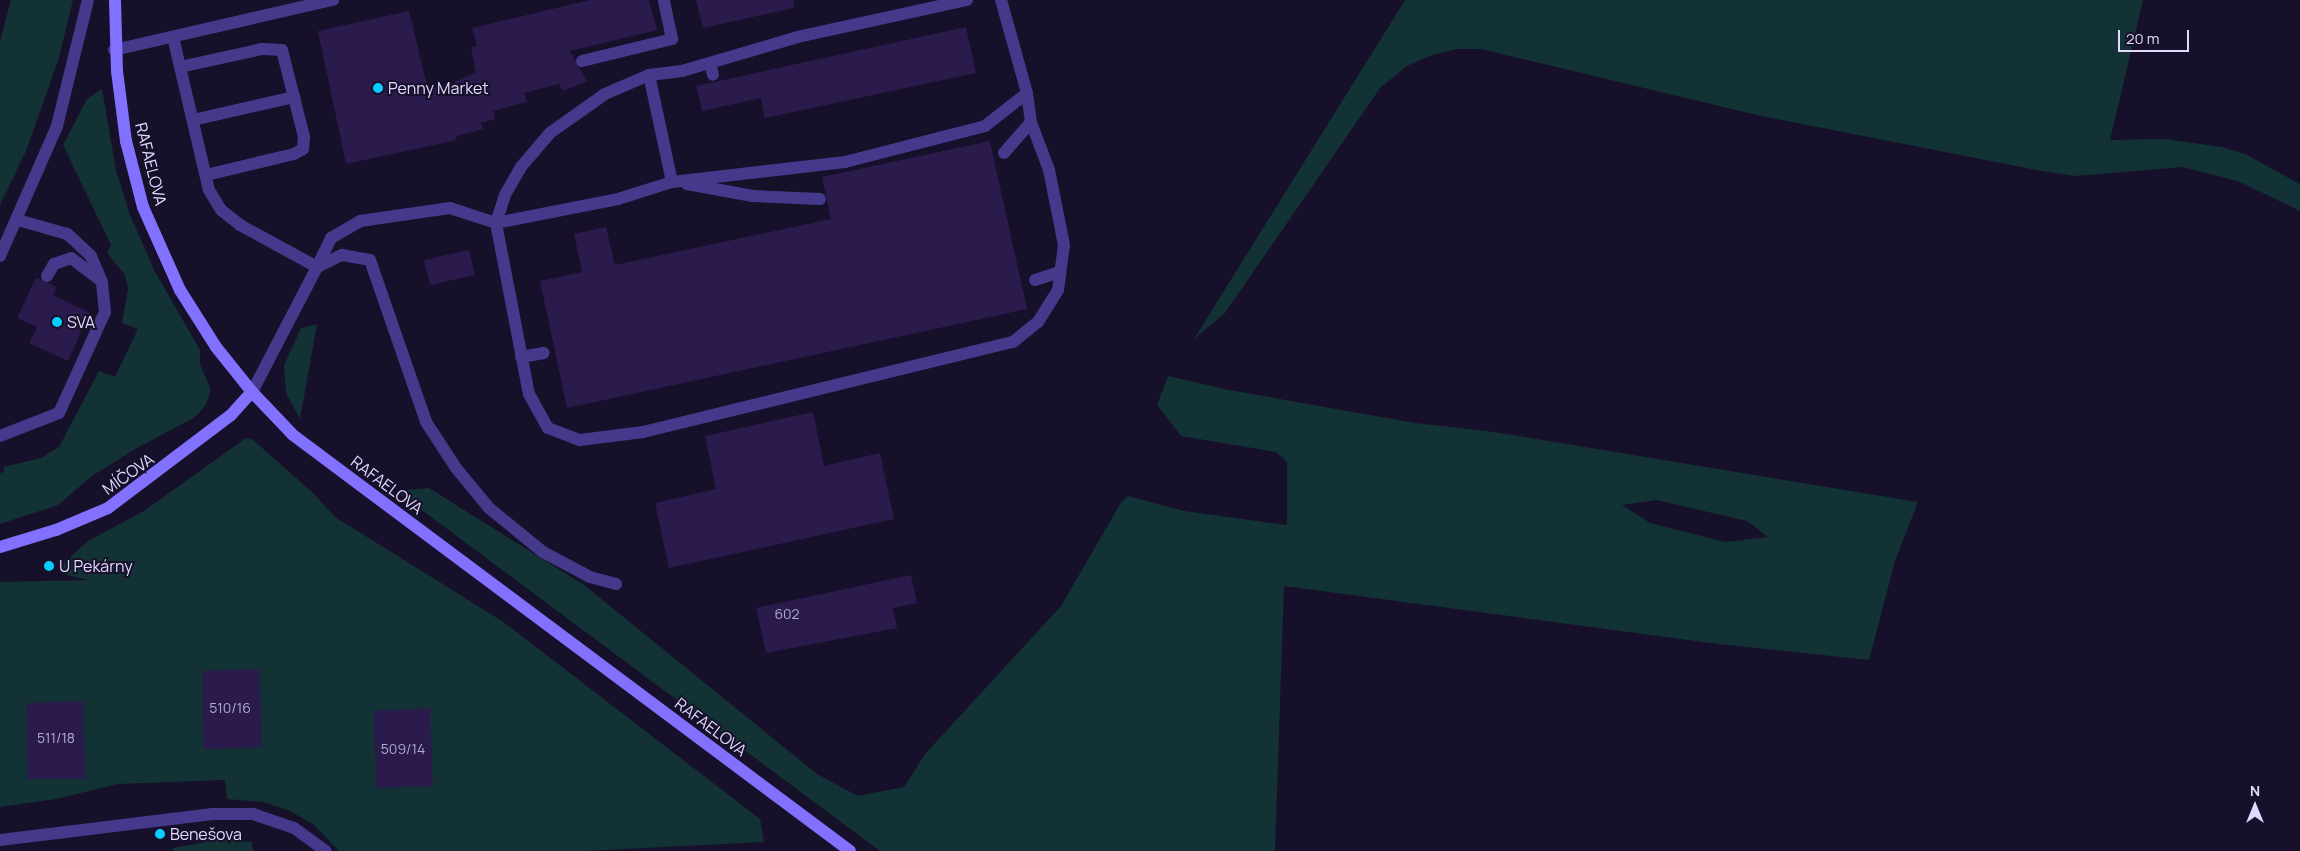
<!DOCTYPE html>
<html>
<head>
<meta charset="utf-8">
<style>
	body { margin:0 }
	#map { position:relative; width:2300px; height:851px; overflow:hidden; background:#17102a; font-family:Manrope,sans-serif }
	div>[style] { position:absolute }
	.green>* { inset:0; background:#123235 }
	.building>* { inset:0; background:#2a1b4c }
	.lane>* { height:12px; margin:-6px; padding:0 6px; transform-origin:6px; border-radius:6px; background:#44398b }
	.street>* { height:12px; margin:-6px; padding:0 6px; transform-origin:6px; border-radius:6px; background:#44398b }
	.secondary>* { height:12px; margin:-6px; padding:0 6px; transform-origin:6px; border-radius:6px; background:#8270ff }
	.dots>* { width:14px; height:14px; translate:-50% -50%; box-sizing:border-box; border:2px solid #17102a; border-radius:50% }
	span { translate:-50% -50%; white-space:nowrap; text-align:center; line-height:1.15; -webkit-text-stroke:4px #17102a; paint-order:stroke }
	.number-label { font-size:14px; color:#b3aad2 }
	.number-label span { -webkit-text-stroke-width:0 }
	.poi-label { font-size:16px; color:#e1d9ff }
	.left { translate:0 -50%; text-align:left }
	.street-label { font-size:16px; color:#e1d9ff }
	.north { position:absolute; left:2230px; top:781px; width:50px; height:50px; -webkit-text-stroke:4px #17102a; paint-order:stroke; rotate:0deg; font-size:14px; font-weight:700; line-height:20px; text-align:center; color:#e1d9ff }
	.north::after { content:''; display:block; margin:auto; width:18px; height:22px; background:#e1d9ff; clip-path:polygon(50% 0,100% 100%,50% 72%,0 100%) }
	.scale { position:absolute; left:2118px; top:30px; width:71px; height:22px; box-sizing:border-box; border:2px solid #e1d9ff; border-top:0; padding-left:6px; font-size:15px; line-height:18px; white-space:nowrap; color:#e1d9ff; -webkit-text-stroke:4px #17102a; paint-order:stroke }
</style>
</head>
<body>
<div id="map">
	<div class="green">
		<i style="clip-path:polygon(11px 0,73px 0,59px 58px,26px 151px,0 205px,0 41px)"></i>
		<i style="clip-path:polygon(1405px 0,2143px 0,2110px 140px,2164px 139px,2222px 147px,2245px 154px,2300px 184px,2300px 211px,2240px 182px,2183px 167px,2075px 176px,2036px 170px,1761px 116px,1481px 49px,1457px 49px,1432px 55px,1407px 66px,1380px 88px,1225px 313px,1194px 339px)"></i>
		<i style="clip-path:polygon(102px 89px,116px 170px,130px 215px,154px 270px,200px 350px,200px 364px,211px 390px,205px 406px,195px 417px,137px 448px,92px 476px,58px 505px,0 524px,0 473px,4px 472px,3px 467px,41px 458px,59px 447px,99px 371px,115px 377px,138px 329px,122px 323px,128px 289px,125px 275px,107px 253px,111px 245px,63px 145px,87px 99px)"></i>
		<i style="clip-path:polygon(317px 324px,300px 419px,286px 393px,284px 365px,301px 328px)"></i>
		<i style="clip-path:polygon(evenodd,1168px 376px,1224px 389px,1415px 423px,1494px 432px,1918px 502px,1895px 561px,1869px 660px,1718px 644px,1284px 586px,1275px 851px,880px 851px,396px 491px,429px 488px,584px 585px,817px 774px,858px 796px,904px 787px,925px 754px,1061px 606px,1122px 501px,1128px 496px,1184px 511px,1287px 525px,1287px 462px,1276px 452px,1181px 436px,1157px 405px,1168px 376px,1656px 500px,1747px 521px,1768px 537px,1725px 542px,1650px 523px,1622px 505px,1656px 500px)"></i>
		<i style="clip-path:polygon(246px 438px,252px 439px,313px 493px,335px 517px,502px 621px,760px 819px,764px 842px,585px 851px,339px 851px,314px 825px,290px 811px,263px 802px,227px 799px,225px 780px,118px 784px,56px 799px,0 807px,0 582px,88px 580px,60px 573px,65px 562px,88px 541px,144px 511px)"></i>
		<i style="clip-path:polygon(222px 839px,252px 842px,253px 851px,173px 851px,173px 848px)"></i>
	</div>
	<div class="building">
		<i style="clip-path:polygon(590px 0,649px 0,657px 30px,570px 51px,587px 81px,563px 91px,559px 84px,524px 93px,527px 102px,493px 111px,495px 119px,481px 123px,483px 129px,456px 136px,457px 140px,346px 164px,318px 31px,409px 11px,428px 89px,447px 85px,476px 73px,471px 47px,477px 46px,472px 28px)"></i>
		<i style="clip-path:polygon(696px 0,793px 0,794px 8px,703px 28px)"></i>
		<i style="clip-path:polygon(966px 27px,976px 73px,765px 118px,761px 98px,702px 111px,696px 86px)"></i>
		<i style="clip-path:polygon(990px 141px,1027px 309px,567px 408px,540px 281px,582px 272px,574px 234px,606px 227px,615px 265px,831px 219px,822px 177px)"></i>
		<i style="clip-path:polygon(469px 250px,475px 275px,430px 285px,424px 260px)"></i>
		<i style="clip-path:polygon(36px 278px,57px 287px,53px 295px,90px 313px,68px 361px,29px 343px,37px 327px,17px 318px)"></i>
		<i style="clip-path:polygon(813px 412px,824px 466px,880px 453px,894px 519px,669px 568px,655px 503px,716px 489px,705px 436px)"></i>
		<i style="clip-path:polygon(911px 575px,917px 603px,893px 608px,897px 628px,766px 653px,756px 608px)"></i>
		<i style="clip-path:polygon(259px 669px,262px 747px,204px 749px,202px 671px)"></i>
		<i style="clip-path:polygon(83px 701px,85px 779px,28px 779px,27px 703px)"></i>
		<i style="clip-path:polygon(430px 708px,433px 786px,376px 788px,374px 711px)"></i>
	</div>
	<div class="lane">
		<i style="left:967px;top:0;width:173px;rotate:167.7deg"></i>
		<i style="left:798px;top:37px;width:121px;rotate:163.7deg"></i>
		<i style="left:682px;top:71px;width:33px;rotate:173deg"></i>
		<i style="left:649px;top:75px;width:48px;rotate:156.6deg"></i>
		<i style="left:605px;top:94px;width:67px;rotate:144.7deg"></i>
		<i style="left:550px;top:133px;width:45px;rotate:130.5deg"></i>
		<i style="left:521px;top:167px;width:32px;rotate:120deg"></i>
		<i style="left:505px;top:195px;width:29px;rotate:108deg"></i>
		<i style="left:496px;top:223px;width:174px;rotate:79.1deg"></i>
		<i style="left:529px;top:394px;width:39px;rotate:61deg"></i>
		<i style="left:548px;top:428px;width:34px;rotate:21deg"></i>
		<i style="left:580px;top:440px;width:64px;rotate:-7.2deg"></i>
		<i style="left:643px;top:432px;width:381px;rotate:-13.7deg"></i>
		<i style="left:1013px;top:342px;width:32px;rotate:-39deg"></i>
		<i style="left:1038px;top:322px;width:38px;rotate:-58deg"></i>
		<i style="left:1058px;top:290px;width:45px;rotate:-82.4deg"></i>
		<i style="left:1064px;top:245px;width:76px;rotate:-101.3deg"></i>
		<i style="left:1049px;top:170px;width:51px;rotate:-110.6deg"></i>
		<i style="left:1031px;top:122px;width:29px;rotate:-98deg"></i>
		<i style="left:1027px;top:93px;width:97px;rotate:-105.6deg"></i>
		<i style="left:173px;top:37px;width:157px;rotate:76.8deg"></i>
		<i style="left:209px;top:190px;width:23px;rotate:59deg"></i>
		<i style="left:221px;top:210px;width:24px;rotate:38deg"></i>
		<i style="left:240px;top:225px;width:88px;rotate:28.6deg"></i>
		<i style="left:317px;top:267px;width:32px;rotate:-64deg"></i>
		<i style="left:331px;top:238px;width:34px;rotate:-30deg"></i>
		<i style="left:360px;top:221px;width:91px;rotate:-8.2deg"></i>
		<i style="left:450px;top:208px;width:48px;rotate:18.1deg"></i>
		<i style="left:496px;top:223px;width:124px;rotate:-11.1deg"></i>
		<i style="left:618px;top:199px;width:57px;rotate:-17.5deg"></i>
		<i style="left:672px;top:182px;width:109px;rotate:-102.1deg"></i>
		<i style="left:114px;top:50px;width:225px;rotate:-12.9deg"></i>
		<i style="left:582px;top:61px;width:93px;rotate:-13.7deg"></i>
		<i style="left:672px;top:39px;width:40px;rotate:-102deg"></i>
		<i style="left:710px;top:63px;width:12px;rotate:76deg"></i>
		<i style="left:180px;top:67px;width:84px;rotate:-12.4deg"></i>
		<i style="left:262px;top:49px;width:20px;rotate:3deg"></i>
		<i style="left:282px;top:50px;width:90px;rotate:75.8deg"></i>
		<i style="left:304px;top:137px;width:12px;rotate:95deg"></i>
		<i style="left:303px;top:149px;width:10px;rotate:151deg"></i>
		<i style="left:294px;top:154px;width:90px;rotate:166.6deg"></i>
		<i style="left:193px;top:120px;width:104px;rotate:-12.8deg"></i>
		<i style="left:1004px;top:153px;width:41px;rotate:-48.9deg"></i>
		<i style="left:672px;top:182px;width:174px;rotate:-6.6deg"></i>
		<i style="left:845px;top:162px;width:145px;rotate:-14.4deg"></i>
		<i style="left:985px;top:126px;width:53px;rotate:-38.2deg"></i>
		<i style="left:687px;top:184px;width:67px;rotate:10.3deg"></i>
		<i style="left:753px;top:196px;width:67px;rotate:2.6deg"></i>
		<i style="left:47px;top:276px;width:14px;rotate:-60deg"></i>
		<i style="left:54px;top:264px;width:18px;rotate:-19deg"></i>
		<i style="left:71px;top:258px;width:36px;rotate:37deg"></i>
		<i style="left:1035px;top:280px;width:25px;rotate:-18deg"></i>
		<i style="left:521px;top:357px;width:23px;rotate:-10deg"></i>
		<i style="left:252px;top:392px;width:141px;rotate:-62.5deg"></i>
		<i style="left:317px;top:267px;width:28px;rotate:-26deg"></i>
		<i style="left:342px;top:255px;width:28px;rotate:10deg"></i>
		<i style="left:370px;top:260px;width:171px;rotate:70.9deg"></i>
		<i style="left:426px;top:422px;width:55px;rotate:56.9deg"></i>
		<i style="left:456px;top:468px;width:52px;rotate:50.5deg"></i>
		<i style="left:489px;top:508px;width:70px;rotate:39.2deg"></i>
		<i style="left:543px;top:552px;width:53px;rotate:28deg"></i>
		<i style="left:590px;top:577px;width:27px;rotate:15deg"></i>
		<i style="left:0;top:436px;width:63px;rotate:-21.3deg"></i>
		<i style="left:59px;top:413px;width:111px;rotate:-65.5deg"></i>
		<i style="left:105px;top:312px;width:30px;rotate:-96deg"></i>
		<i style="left:102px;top:282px;width:28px;rotate:-113deg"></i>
		<i style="left:91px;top:256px;width:33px;rotate:-137deg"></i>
		<i style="left:67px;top:234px;width:51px;rotate:-164.1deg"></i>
	</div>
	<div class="street">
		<i style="left:0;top:256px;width:142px;rotate:-66.3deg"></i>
		<i style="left:57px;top:126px;width:130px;rotate:-76.2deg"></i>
		<i style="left:0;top:840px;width:214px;rotate:-7deg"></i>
		<i style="left:212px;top:814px;width:41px"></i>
		<i style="left:253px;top:814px;width:43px;rotate:18.9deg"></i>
		<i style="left:294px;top:828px;width:39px;rotate:36deg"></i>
	</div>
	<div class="secondary">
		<i style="left:115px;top:0;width:71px;rotate:88.4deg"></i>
		<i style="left:117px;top:71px;width:71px;rotate:82.7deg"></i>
		<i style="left:126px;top:141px;width:68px;rotate:75.6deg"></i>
		<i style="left:143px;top:207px;width:91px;rotate:66deg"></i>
		<i style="left:180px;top:290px;width:67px;rotate:57.7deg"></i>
		<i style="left:216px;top:347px;width:58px;rotate:51.3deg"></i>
		<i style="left:252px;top:392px;width:59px;rotate:46.4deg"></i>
		<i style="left:293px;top:435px;width:695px;rotate:36.75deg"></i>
		<i style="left:0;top:547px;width:59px;rotate:-16.9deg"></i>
		<i style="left:56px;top:530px;width:56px;rotate:-22.9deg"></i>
		<i style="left:108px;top:508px;width:154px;rotate:-37.1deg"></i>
		<i style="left:231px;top:415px;width:31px;rotate:-48deg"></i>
	</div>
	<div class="dots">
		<i style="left:378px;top:88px;background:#05cdff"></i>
		<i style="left:57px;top:322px;background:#05cdff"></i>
		<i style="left:49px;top:566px;background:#05cdff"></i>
		<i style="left:160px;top:834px;background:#05cdff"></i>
	</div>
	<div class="number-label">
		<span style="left:787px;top:614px">602</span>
		<span style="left:230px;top:708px">510/16</span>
		<span style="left:56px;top:738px">511/18</span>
		<span style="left:403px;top:749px">509/14</span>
	</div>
	<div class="poi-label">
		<span class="left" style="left:388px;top:88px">Penny Market</span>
		<span class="left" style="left:67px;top:322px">SVA</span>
		<span class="left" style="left:59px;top:566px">U Pekárny</span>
		<span class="left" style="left:170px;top:834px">Benešova</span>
	</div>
	<div class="street-label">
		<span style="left:151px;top:164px;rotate:76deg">RAFAELOVA</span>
		<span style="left:128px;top:474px;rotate:-35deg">MÍČOVA</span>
		<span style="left:387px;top:485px;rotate:37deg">RAFAELOVA</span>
		<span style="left:711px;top:727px;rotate:37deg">RAFAELOVA</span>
	</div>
	<div class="north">N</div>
	<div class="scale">20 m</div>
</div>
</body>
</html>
